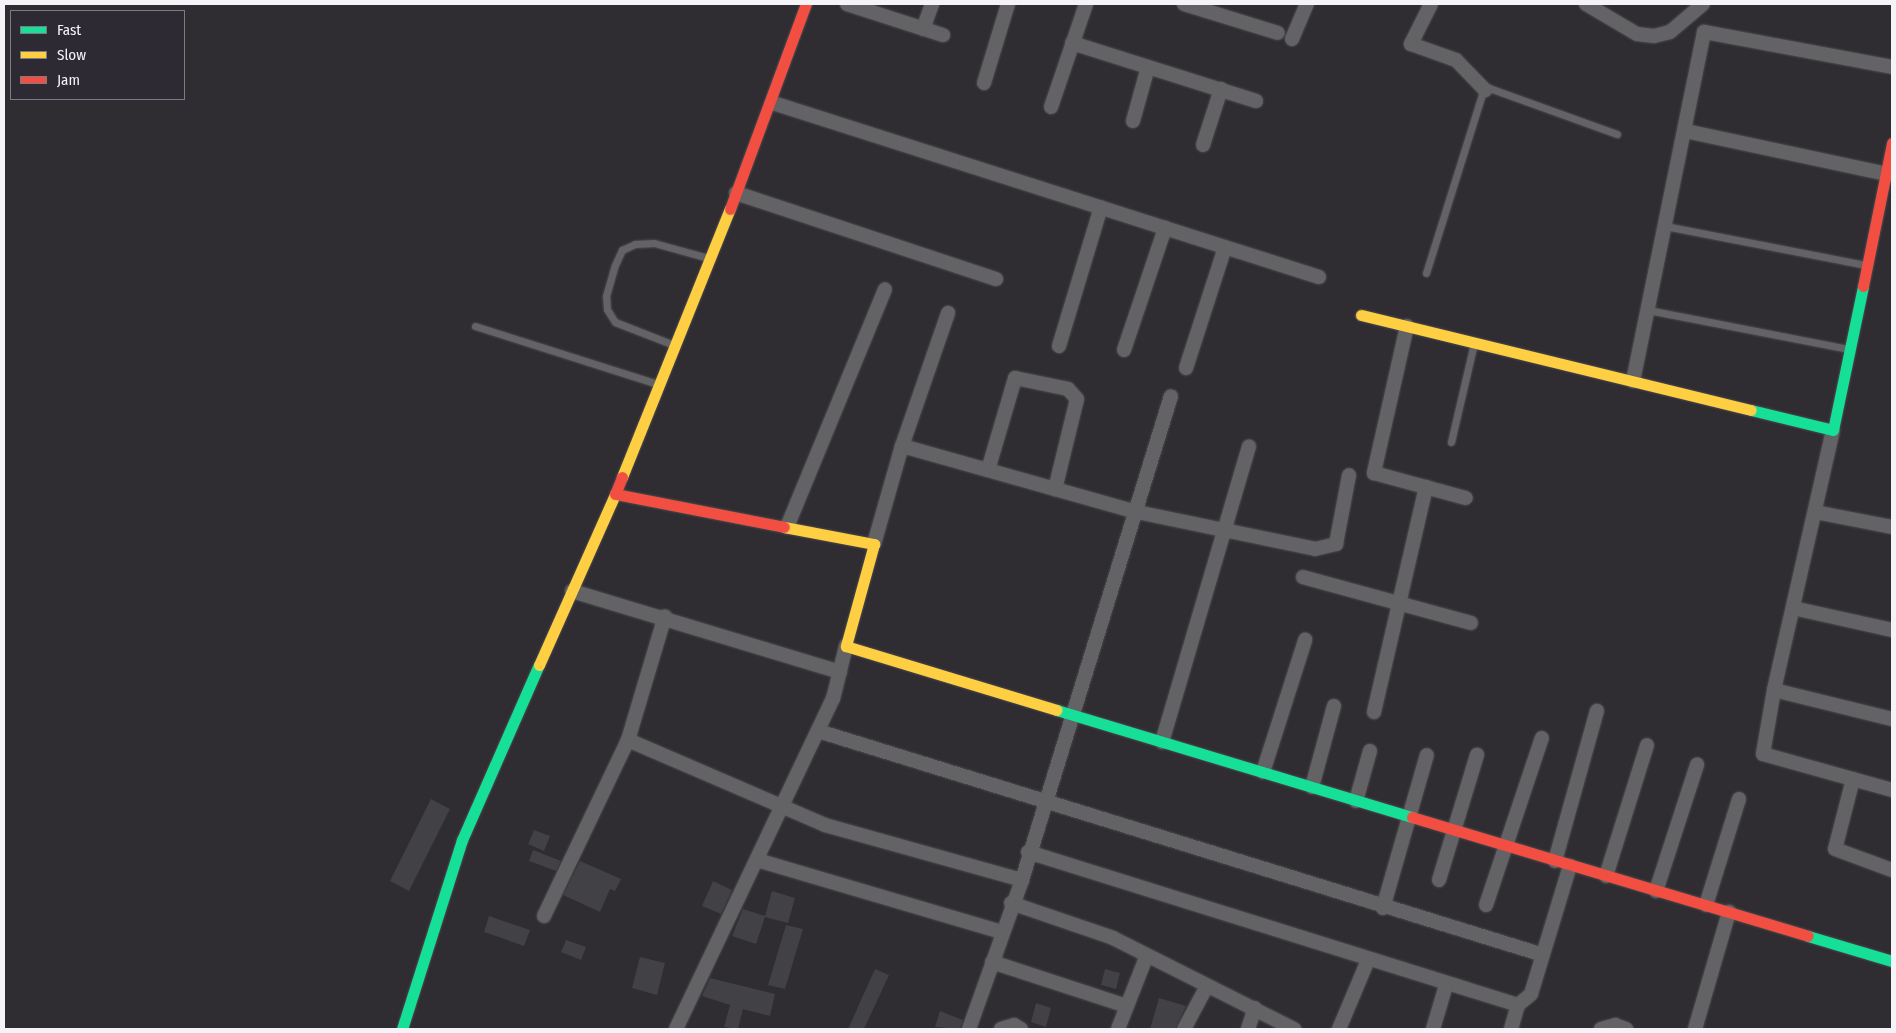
<!DOCTYPE html>
<html>
<head>
<meta charset="utf-8">
<style>
	body { margin:0 }
	#map { position:relative; width:1896px; height:1033px; overflow:hidden; background:#2f2c32; font-family:"Fira Sans Condensed",sans-serif }
	div>[style] { position:absolute }
	.building>* { inset:0; background:#424145 }
	.roads { filter:drop-shadow(0 0 1px #4c4a4e) drop-shadow(0 0 1px #4c4a4e) }
	.lane>* { height:7px; margin:-3.5px; padding:0 3.5px; transform-origin:3.5px; border-radius:3.5px; background:#636265 }
	.street>* { height:14px; margin:-7px; padding:0 7px; transform-origin:7px; border-radius:7px; background:#636265 }
	.fast>* { height:11px; margin:-5.5px; padding:0 5.5px; transform-origin:5.5px; border-radius:5.5px; background:#16e098 }
	.slow>* { height:11px; margin:-5.5px; padding:0 5.5px; transform-origin:5.5px; border-radius:5.5px; background:#ffcf43 }
	.jam>* { height:11px; margin:-5.5px; padding:0 5.5px; transform-origin:5.5px; border-radius:5.5px; background:#f24e42 }
	span { translate:-50% -50%; white-space:nowrap; text-align:center; line-height:1.15; -webkit-text-stroke:4px #2e2a34; paint-order:stroke }
	.frame { position:absolute; inset:0; border:5px solid #f5f2f8; pointer-events:none }
	.legend { position:absolute; left:10px; top:10px; width:175px; height:90px; box-sizing:border-box; background:#2e2a34; border:1px solid #7e7a82; margin:0; padding:6px 9px; list-style:none; font-size:15px; color:#f5f2f8 }
	.legend li { display:flex; align-items:center; gap:10px; height:25px }
	.legend b { width:25px; border:1px solid #7e7a82 }
</style>
</head>
<body>
<div id="map">
	<div class="building">
		<i style="clip-path:polygon(431px 799px,450px 809px,409px 891px,390px 881px)"></i>
		<i style="clip-path:polygon(534px 830px,550px 836px,544px 851px,528px 844px)"></i>
		<i style="clip-path:polygon(533px 850px,561px 861px,556px 871px,529px 861px)"></i>
		<i style="clip-path:polygon(580px 861px,621px 879px,615px 891px,610px 889px,600px 912px,563px 895px)"></i>
		<i style="clip-path:polygon(713px 881px,732px 890px,721px 914px,702px 906px)"></i>
		<i style="clip-path:polygon(772px 891px,795px 898px,788px 923px,765px 917px,756px 944px,732px 936px,743px 909px,765px 916px)"></i>
		<i style="clip-path:polygon(489px 916px,530px 930px,524px 946px,484px 932px)"></i>
		<i style="clip-path:polygon(786px 925px,803px 929px,785px 989px,768px 985px)"></i>
		<i style="clip-path:polygon(566px 940px,586px 947px,581px 960px,561px 952px)"></i>
		<i style="clip-path:polygon(640px 957px,665px 963px,657px 995px,632px 988px)"></i>
		<i style="clip-path:polygon(875px 969px,889px 975px,864px 1029px,848px 1029px)"></i>
		<i style="clip-path:polygon(1105px 969px,1120px 973px,1116px 989px,1101px 985px)"></i>
		<i style="clip-path:polygon(710px 978px,775px 994px,770px 1016px,743px 1009px,738px 1029px,724px 1027px,730px 1005px,702px 996px)"></i>
		<i style="clip-path:polygon(1159px 998px,1186px 1006px,1175px 1029px,1150px 1029px)"></i>
		<i style="clip-path:polygon(1036px 1003px,1051px 1008px,1046px 1027px,1031px 1022px)"></i>
		<i style="clip-path:polygon(940px 1011px,963px 1020px,960px 1029px,935px 1027px)"></i>
	</div>
	<div class="roads">
		<div class="lane">
			<i style="left:1665px;top:226px;width:205px;rotate:11deg"></i>
			<i style="left:1426px;top:273px;width:191px;rotate:-72.6deg"></i>
			<i style="left:1483px;top:91px;width:7px;rotate:-27deg"></i>
			<i style="left:1489px;top:88px;width:136px;rotate:19.8deg"></i>
			<i style="left:1648px;top:310px;width:205px;rotate:11deg"></i>
			<i style="left:475px;top:326px;width:192px;rotate:17.6deg"></i>
			<i style="left:674px;top:345px;width:63px;rotate:-158.7deg"></i>
			<i style="left:615px;top:322px;width:15px;rotate:-122deg"></i>
			<i style="left:607px;top:309px;width:13px;rotate:-94deg"></i>
			<i style="left:606px;top:296px;width:32px;rotate:-74deg"></i>
			<i style="left:615px;top:265px;width:17px;rotate:-65deg"></i>
			<i style="left:622px;top:250px;width:14px;rotate:-25deg"></i>
			<i style="left:635px;top:244px;width:19px;rotate:-3deg"></i>
			<i style="left:654px;top:243px;width:56px;rotate:15.5deg"></i>
			<i style="left:1451px;top:442px;width:102px;rotate:-76.9deg"></i>
		</div>
		<div class="street">
			<i style="left:847px;top:4px;width:101px;rotate:17.9deg"></i>
			<i style="left:1184px;top:4px;width:98px;rotate:17.1deg"></i>
			<i style="left:1431px;top:4px;width:45px;rotate:116.6deg"></i>
			<i style="left:1411px;top:44px;width:48px;rotate:19.6deg"></i>
			<i style="left:1456px;top:60px;width:42px;rotate:46deg"></i>
			<i style="left:1586px;top:4px;width:59px;rotate:30.5deg"></i>
			<i style="left:1637px;top:34px;width:17px;rotate:7deg"></i>
			<i style="left:1654px;top:36px;width:16px;rotate:-14deg"></i>
			<i style="left:1670px;top:32px;width:43px;rotate:-40.3deg"></i>
			<i style="left:923px;top:29px;width:27px;rotate:-70deg"></i>
			<i style="left:1292px;top:39px;width:38px;rotate:-67deg"></i>
			<i style="left:1072px;top:43px;width:193px;rotate:17.5deg"></i>
			<i style="left:984px;top:83px;width:83px;rotate:-73.1deg"></i>
			<i style="left:773px;top:103px;width:573px;rotate:17.68deg"></i>
			<i style="left:1051px;top:107px;width:109px;rotate:-71.2deg"></i>
			<i style="left:1133px;top:121px;width:56px;rotate:-74.5deg"></i>
			<i style="left:1686px;top:131px;width:211px;rotate:12.1deg"></i>
			<i style="left:1203px;top:145px;width:59px;rotate:-72.2deg"></i>
			<i style="left:736px;top:193px;width:274px;rotate:18.3deg"></i>
			<i style="left:1407px;top:326px;width:151px;rotate:102.7deg"></i>
			<i style="left:1374px;top:473px;width:95px;rotate:15.2deg"></i>
			<i style="left:1059px;top:346px;width:145px;rotate:-73.2deg"></i>
			<i style="left:1124px;top:350px;width:129px;rotate:-71.4deg"></i>
			<i style="left:1186px;top:368px;width:127px;rotate:-72.1deg"></i>
			<i style="left:1633px;top:381px;width:356px;rotate:-78.5deg"></i>
			<i style="left:1704px;top:32px;width:191px;rotate:10.5deg"></i>
			<i style="left:1833px;top:430px;width:267px;rotate:102.8deg"></i>
			<i style="left:1774px;top:690px;width:122px;rotate:13.8deg"></i>
			<i style="left:902px;top:446px;width:244px;rotate:15.7deg"></i>
			<i style="left:1137px;top:512px;width:182px;rotate:11.7deg"></i>
			<i style="left:1315px;top:549px;width:22px;rotate:-13deg"></i>
			<i style="left:1336px;top:544px;width:70px;rotate:-79.3deg"></i>
			<i style="left:988px;top:470px;width:96px;rotate:-73.6deg"></i>
			<i style="left:1015px;top:378px;width:54px;rotate:11.7deg"></i>
			<i style="left:1068px;top:389px;width:13px;rotate:48deg"></i>
			<i style="left:1077px;top:399px;width:93px;rotate:103.7deg"></i>
			<i style="left:1815px;top:512px;width:78px;rotate:11deg"></i>
			<i style="left:787px;top:527px;width:257px;rotate:-67.6deg"></i>
			<i style="left:874px;top:544px;width:102px;rotate:-74.1deg"></i>
			<i style="left:902px;top:446px;width:141px;rotate:-70.9deg"></i>
			<i style="left:1303px;top:577px;width:174px;rotate:15.3deg"></i>
			<i style="left:572px;top:591px;width:280px;rotate:16.8deg"></i>
			<i style="left:1793px;top:608px;width:101px;rotate:12.5deg"></i>
			<i style="left:1774px;top:690px;width:65px;rotate:99.8deg"></i>
			<i style="left:1763px;top:754px;width:134px;rotate:15.6deg"></i>
			<i style="left:1374px;top:712px;width:231px;rotate:-77deg"></i>
			<i style="left:818px;top:731px;width:756px;rotate:17.16deg"></i>
			<i style="left:628px;top:740px;width:215px;rotate:23.3deg"></i>
			<i style="left:825px;top:825px;width:205px;rotate:15.6deg"></i>
			<i style="left:1162px;top:742px;width:308px;rotate:-73.6deg"></i>
			<i style="left:1263px;top:772px;width:139px;rotate:-72.3deg"></i>
			<i style="left:1853px;top:779px;width:72px;rotate:104.4deg"></i>
			<i style="left:1835px;top:849px;width:61px;rotate:20.2deg"></i>
			<i style="left:1312px;top:787px;width:84px;rotate:-74.8deg"></i>
			<i style="left:1356px;top:801px;width:52px;rotate:-74.4deg"></i>
			<i style="left:1028px;top:852px;width:513px;rotate:17.34deg"></i>
			<i style="left:1518px;top:1005px;width:17px;rotate:-40deg"></i>
			<i style="left:1531px;top:994px;width:134px;rotate:-73.1deg"></i>
			<i style="left:757px;top:860px;width:255px;rotate:16.4deg"></i>
			<i style="left:1555px;top:861px;width:156px;rotate:-74.4deg"></i>
			<i style="left:1606px;top:876px;width:137px;rotate:-72.6deg"></i>
			<i style="left:1439px;top:880px;width:131px;rotate:-73.1deg"></i>
			<i style="left:1656px;top:891px;width:133px;rotate:-72deg"></i>
			<i style="left:1011px;top:903px;width:108px;rotate:18.9deg"></i>
			<i style="left:1113px;top:938px;width:203px;rotate:26.7deg"></i>
			<i style="left:1486px;top:905px;width:176px;rotate:-71.5deg"></i>
			<i style="left:1706px;top:905px;width:111px;rotate:-72.7deg"></i>
			<i style="left:1383px;top:908px;width:159px;rotate:-74deg"></i>
			<i style="left:544px;top:916px;width:195px;rotate:-64.5deg"></i>
			<i style="left:628px;top:740px;width:129px;rotate:-73.4deg"></i>
			<i style="left:992px;top:962px;width:142px;rotate:18.1deg"></i>
			<i style="left:676px;top:1029px;width:365px;rotate:-64.6deg"></i>
			<i style="left:833px;top:699px;width:55px;rotate:-76.2deg"></i>
			<i style="left:969px;top:1029px;width:158px;rotate:-70.4deg"></i>
			<i style="left:1022px;top:880px;width:506px;rotate:-72.89deg"></i>
			<i style="left:1001px;top:1029px;width:14px;rotate:-17deg"></i>
			<i style="left:1014px;top:1025px;width:8px;rotate:30deg"></i>
			<i style="left:1118px;top:1029px;width:79px;rotate:-68.6deg"></i>
			<i style="left:1184px;top:1029px;width:49px;rotate:-61.9deg"></i>
			<i style="left:1248px;top:1029px;width:22px;rotate:-72deg"></i>
			<i style="left:1339px;top:1029px;width:75px;rotate:-67.2deg"></i>
			<i style="left:1433px;top:1029px;width:46px;rotate:-73.5deg"></i>
			<i style="left:1511px;top:1029px;width:25px;rotate:-74deg"></i>
			<i style="left:1601px;top:1029px;width:15px;rotate:-16deg"></i>
			<i style="left:1615px;top:1025px;width:12px;rotate:20deg"></i>
			<i style="left:1695px;top:1029px;width:122px;rotate:-73.8deg"></i>
		</div>
		<div class="fast">
			<i style="left:1751px;top:410px;width:84px;rotate:13.7deg"></i>
			<i style="left:1833px;top:430px;width:147px;rotate:-78.2deg"></i>
			<i style="left:1057px;top:710px;width:371px;rotate:16.8deg"></i>
			<i style="left:1808px;top:936px;width:88px;rotate:16.6deg"></i>
			<i style="left:402px;top:1029px;width:198px;rotate:-72.4deg"></i>
			<i style="left:462px;top:840px;width:191px;rotate:-66.3deg"></i>
		</div>
		<div class="slow">
			<i style="left:1361px;top:315px;width:401px;rotate:13.7deg"></i>
			<i style="left:622px;top:477px;width:289px;rotate:-68.1deg"></i>
			<i style="left:784px;top:527px;width:92px;rotate:10.7deg"></i>
			<i style="left:874px;top:544px;width:106px;rotate:105.4deg"></i>
			<i style="left:846px;top:646px;width:220px;rotate:16.9deg"></i>
			<i style="left:539px;top:665px;width:187px;rotate:-66deg"></i>
		</div>
		<div class="jam">
			<i style="left:730px;top:209px;width:219px;rotate:-69.7deg"></i>
			<i style="left:1863px;top:286px;width:146px;rotate:-78.5deg"></i>
			<i style="left:622px;top:477px;width:18px;rotate:112deg"></i>
			<i style="left:615px;top:494px;width:172px;rotate:11deg"></i>
			<i style="left:1412px;top:817px;width:413px;rotate:16.7deg"></i>
		</div>
	</div>
	<div class="frame"></div>
	<ul class="legend">
	<li><b style="height:6px;background:#16e098"></b>Fast</li>
	<li><b style="height:6px;background:#ffcf43"></b>Slow</li>
	<li><b style="height:6px;background:#f24e42"></b>Jam</li>
	</ul>
</div>
</body>
</html>
